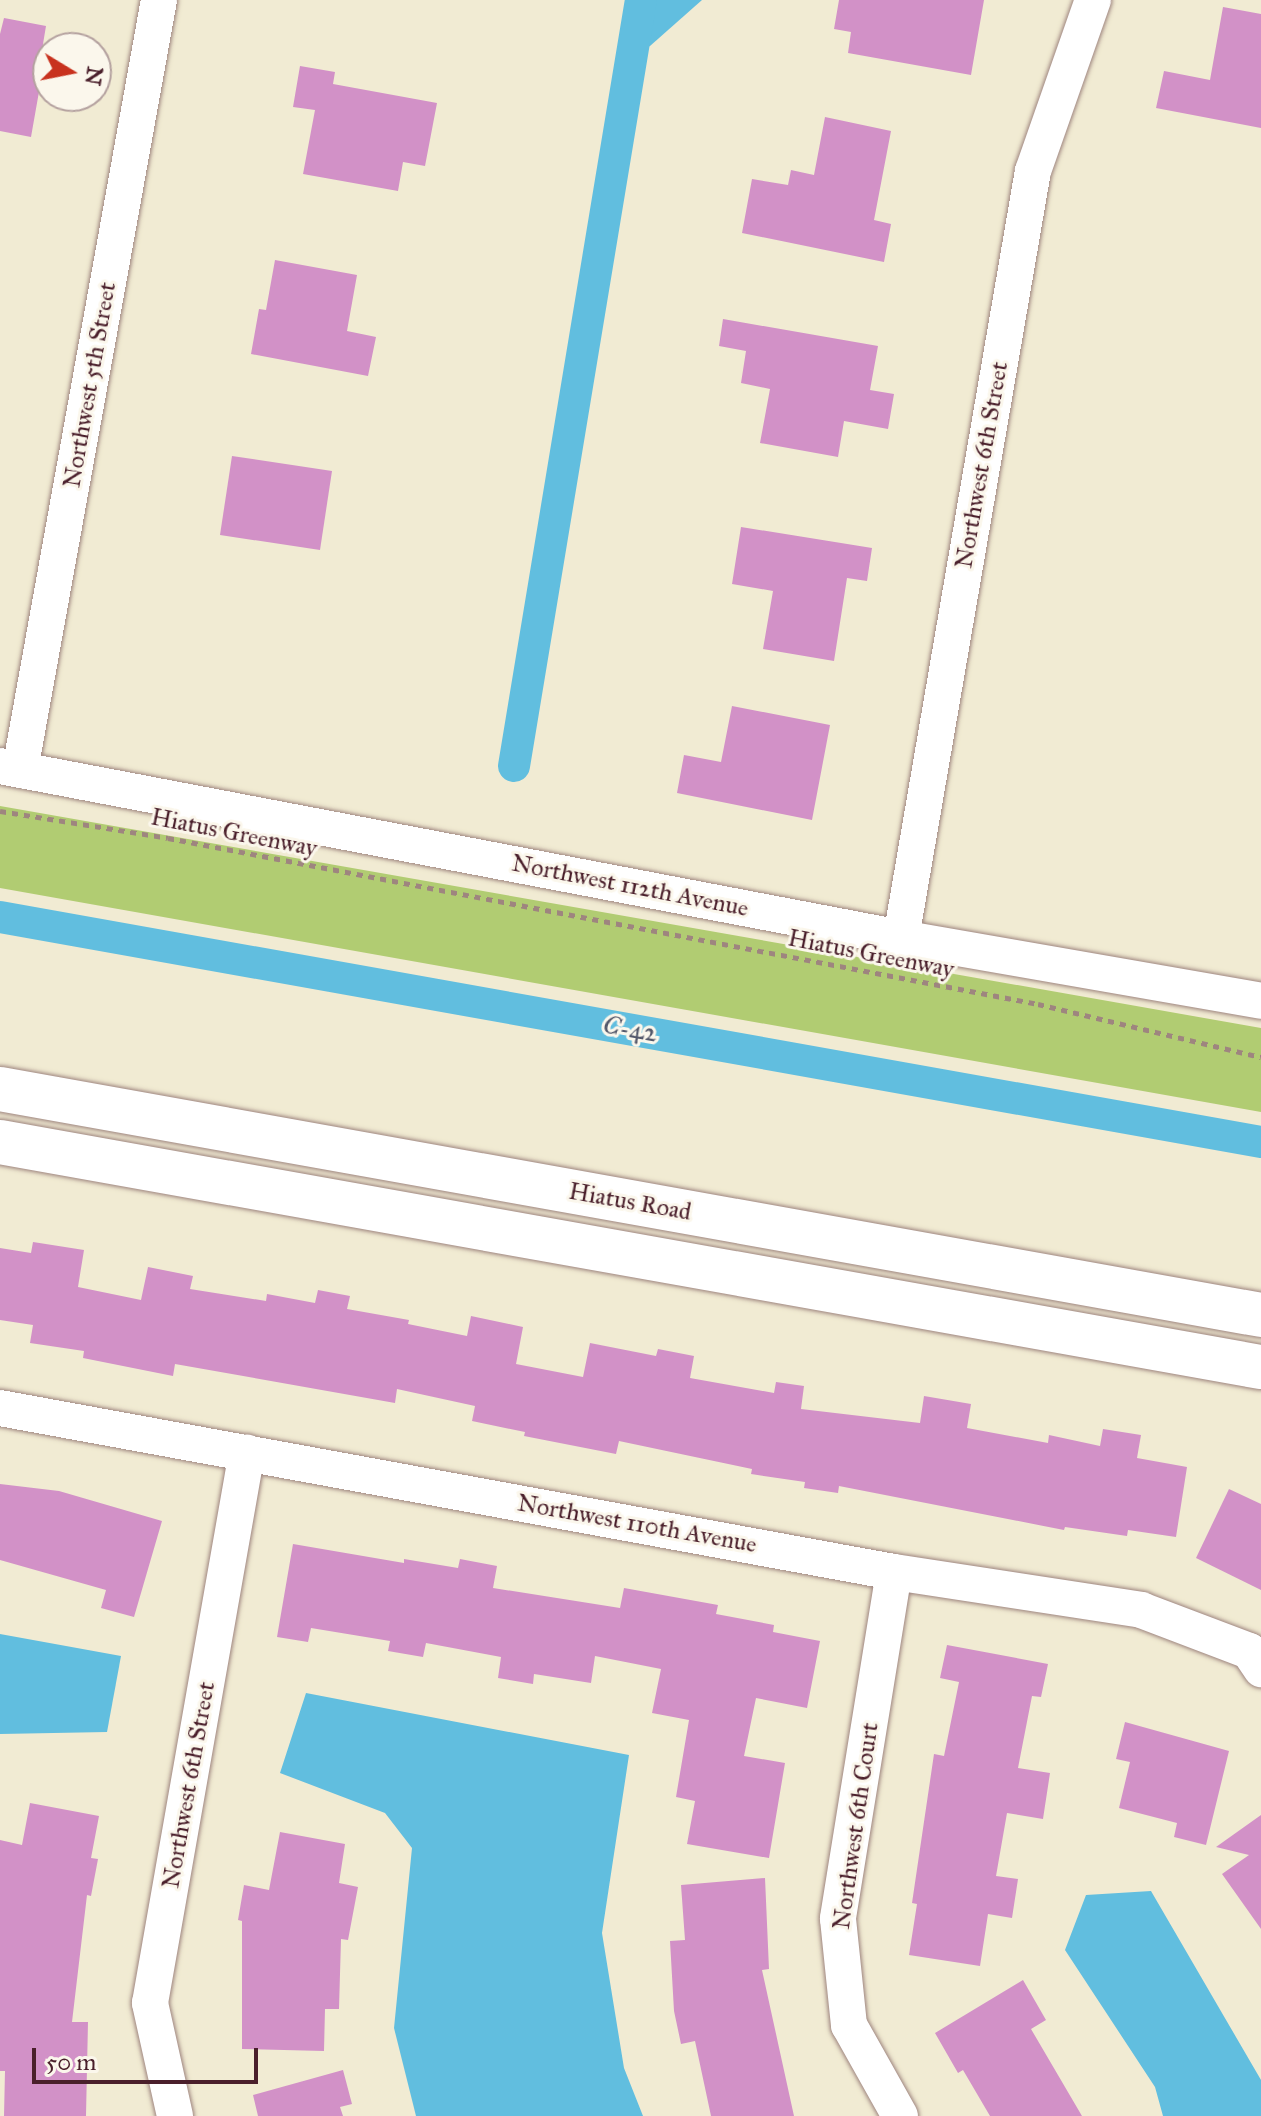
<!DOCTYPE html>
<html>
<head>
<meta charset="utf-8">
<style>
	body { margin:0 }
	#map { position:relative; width:1261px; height:2116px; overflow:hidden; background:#f1ebd3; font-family:"IM FELL Great Primer",serif }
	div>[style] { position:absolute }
	.green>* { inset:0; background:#b1cc72 }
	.water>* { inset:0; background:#61bedf }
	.canal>* { height:32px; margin:-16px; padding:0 16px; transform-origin:16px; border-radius:16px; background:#61bedf }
	.building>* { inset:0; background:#d291c7 }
	.path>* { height:5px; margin-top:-2.5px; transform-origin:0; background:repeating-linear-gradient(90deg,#9e857f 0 6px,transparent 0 12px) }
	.roads { filter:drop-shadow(0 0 2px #9e857f) drop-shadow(0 0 2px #9e857f) }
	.minor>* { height:36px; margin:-18px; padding:0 18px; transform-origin:18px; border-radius:18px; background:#fff }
	.secondary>* { height:44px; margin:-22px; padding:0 22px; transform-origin:22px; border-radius:22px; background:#fff }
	span { translate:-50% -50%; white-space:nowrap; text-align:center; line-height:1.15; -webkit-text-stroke:6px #fbf7ec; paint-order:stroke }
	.street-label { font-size:24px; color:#4a1f2b }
	.water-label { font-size:26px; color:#52576a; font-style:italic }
	.north { position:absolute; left:32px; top:32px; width:80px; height:80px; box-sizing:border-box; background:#fbf7ec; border:2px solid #b4a19f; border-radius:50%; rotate:100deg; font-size:22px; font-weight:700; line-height:32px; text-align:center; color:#4a1f2b }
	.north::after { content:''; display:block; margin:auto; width:28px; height:36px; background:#c8321e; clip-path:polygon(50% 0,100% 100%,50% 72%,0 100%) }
	.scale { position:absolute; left:32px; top:2048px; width:226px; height:36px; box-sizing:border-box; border:4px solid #4a1f2b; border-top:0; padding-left:10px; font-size:24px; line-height:28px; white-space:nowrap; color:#4a1f2b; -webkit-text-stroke:6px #fbf7ec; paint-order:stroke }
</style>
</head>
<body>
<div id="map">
	<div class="green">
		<i style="clip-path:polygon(0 806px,1261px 1028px,1261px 1112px,0 888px)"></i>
	</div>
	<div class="water">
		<i style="clip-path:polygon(641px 0,702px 0,650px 46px,632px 54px)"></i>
		<i style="clip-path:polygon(0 1634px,121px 1656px,107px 1732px,0 1734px)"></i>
		<i style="clip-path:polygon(306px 1693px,629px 1755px,602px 1933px,624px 2068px,643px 2116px,416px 2116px,394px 2028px,412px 1848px,385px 1813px,280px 1773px)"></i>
		<i style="clip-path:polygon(1151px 1891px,1261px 2080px,1261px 2116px,1163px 2116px,1155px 2087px,1065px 1950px,1086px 1895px)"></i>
	</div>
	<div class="canal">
		<i style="left:514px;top:766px;width:776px;rotate:-80.59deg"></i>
		<i style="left:0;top:917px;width:1281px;rotate:10.12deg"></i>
	</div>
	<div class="building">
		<i style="clip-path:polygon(839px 0,984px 0,971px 75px,848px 53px,851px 32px,834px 29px)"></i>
		<i style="clip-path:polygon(1223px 7px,1261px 14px,1261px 128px,1156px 108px,1164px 71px,1210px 80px)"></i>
		<i style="clip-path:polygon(4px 18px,46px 26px,39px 68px,43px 69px,31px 137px,0 131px,0 34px)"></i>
		<i style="clip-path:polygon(300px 66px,335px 72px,333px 84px,437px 103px,425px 166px,403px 162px,398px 191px,303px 174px,315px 110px,293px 107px)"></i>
		<i style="clip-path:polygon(825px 117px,891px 131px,874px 220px,891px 224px,884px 262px,742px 233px,752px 179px,788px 185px,791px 170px,814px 175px)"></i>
		<i style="clip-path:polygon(275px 260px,357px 275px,347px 331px,376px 337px,368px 376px,251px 354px,259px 309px,266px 310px)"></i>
		<i style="clip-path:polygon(723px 319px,878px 346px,870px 390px,894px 394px,888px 429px,844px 421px,838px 457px,760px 443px,770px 389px,741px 383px,746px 351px,719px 346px)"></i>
		<i style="clip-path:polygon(232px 456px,332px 471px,320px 550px,220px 535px)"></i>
		<i style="clip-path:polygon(741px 527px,872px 548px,867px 581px,847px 578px,834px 661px,763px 649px,773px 591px,732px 584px)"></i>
		<i style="clip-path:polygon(732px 706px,830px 725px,812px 820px,677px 793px,684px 755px,721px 762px)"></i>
		<i style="clip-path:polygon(33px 1242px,84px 1250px,78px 1287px,141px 1300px,148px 1267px,193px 1276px,190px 1289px,266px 1301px,267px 1294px,315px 1303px,318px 1290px,350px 1296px,347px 1309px,409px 1320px,408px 1324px,467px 1336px,471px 1316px,523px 1327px,516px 1364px,583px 1377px,590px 1343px,656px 1356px,658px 1349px,694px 1356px,690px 1378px,774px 1393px,776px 1382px,804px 1386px,801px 1409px,920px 1423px,924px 1396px,971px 1404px,967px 1428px,1048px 1443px,1049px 1435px,1100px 1446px,1103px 1429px,1141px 1435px,1137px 1458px,1187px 1467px,1176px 1537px,1128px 1530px,1127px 1536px,1065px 1527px,1064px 1530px,839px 1486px,838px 1493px,804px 1488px,805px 1482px,751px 1474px,752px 1469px,619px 1441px,616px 1454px,524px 1436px,525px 1432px,472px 1421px,475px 1406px,397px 1389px,395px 1403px,175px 1364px,173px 1376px,83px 1358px,84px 1351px,30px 1343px,33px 1325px,0 1320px,0 1248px,31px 1253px)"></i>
		<i style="clip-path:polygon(0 1484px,59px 1491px,162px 1521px,134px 1617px,101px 1608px,106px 1590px,0 1560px)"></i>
		<i style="clip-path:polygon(1229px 1489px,1261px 1504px,1261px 1590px,1196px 1558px)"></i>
		<i style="clip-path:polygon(293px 1544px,404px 1563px,404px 1559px,458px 1568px,460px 1559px,497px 1566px,493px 1588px,620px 1608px,624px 1588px,718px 1605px,716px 1614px,774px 1625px,773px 1632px,820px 1641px,807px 1708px,756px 1698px,744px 1756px,785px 1763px,769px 1858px,687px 1844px,695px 1801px,676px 1797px,689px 1720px,652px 1713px,661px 1669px,595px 1656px,591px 1683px,534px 1674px,533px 1684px,498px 1678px,501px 1657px,426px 1643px,423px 1657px,388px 1651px,390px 1641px,311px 1628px,308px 1642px,277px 1637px)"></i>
		<i style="clip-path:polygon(947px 1645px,1048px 1664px,1041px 1697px,1032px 1696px,1018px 1768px,1050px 1773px,1043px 1819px,1007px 1813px,996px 1876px,1018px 1879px,1012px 1918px,988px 1914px,980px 1966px,909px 1955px,917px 1904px,912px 1903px,934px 1754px,944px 1756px,959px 1682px,940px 1678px)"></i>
		<i style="clip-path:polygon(1125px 1722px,1229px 1751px,1206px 1845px,1174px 1837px,1177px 1823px,1119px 1808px,1130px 1762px,1116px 1759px)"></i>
		<i style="clip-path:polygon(30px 1803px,99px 1816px,91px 1858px,98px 1859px,91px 1896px,87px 1895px,72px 2022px,88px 2022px,86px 2116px,4px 2116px,5px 2071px,0 2071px,0 1840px,22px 1845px)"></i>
		<i style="clip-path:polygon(1261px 1815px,1261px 1929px,1222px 1874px,1249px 1855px,1216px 1847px)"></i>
		<i style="clip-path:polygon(280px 1832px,345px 1844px,339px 1883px,358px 1887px,348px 1940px,341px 1939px,339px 2009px,325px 2009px,324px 2051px,242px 2049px,242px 1921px,238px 1920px,244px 1885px,269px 1890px)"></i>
		<i style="clip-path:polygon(765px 1878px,769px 1969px,762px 1970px,794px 2116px,711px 2116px,695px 2041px,681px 2044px,674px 2011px,670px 1941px,685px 1940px,681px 1885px)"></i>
		<i style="clip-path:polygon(1023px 1980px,1046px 2020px,1031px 2029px,1082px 2116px,990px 2116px,963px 2070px,958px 2073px,935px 2033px)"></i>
		<i style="clip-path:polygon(343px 2070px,352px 2104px,340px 2107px,343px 2116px,258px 2116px,253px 2095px)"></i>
	</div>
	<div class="path">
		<i style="left:0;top:811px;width:170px;rotate:9.1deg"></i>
		<i style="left:168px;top:838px;width:886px;rotate:10.8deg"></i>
		<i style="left:1038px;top:1004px;width:229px;rotate:13.4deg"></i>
	</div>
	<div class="roads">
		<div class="minor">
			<i style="left:0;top:766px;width:917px;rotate:10.81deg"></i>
			<i style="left:901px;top:938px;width:365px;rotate:9.9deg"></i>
			<i style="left:20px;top:770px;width:782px;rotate:-79.77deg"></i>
			<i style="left:901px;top:938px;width:778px;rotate:-80.24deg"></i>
			<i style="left:1033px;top:171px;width:181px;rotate:-70.7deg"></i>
			<i style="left:0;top:1408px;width:909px;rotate:10.4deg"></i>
			<i style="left:894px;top:1572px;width:250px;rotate:8.7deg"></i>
			<i style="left:1141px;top:1610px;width:116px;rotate:20.8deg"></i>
			<i style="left:1249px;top:1651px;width:22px;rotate:56deg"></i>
			<i style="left:894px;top:1572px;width:351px;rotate:99.2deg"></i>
			<i style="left:838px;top:1919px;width:107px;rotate:84.1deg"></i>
			<i style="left:849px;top:2025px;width:104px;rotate:60.7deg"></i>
			<i style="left:175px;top:2116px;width:116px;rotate:-102.5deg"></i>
			<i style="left:150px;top:2003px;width:559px;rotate:-80.02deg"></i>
		</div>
		<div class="secondary">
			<i style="left:0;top:1089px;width:1281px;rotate:10.16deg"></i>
			<i style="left:0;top:1142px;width:1281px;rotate:10.12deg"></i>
		</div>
	</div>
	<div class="street-label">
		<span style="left:90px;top:385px;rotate:-80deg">Northwest 5th Street</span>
		<span style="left:982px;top:465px;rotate:-80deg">Northwest 6th Street</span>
		<span style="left:234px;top:833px;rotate:11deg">Hiatus Greenway</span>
		<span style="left:630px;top:886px;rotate:11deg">Northwest 112th Avenue</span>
		<span style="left:871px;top:954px;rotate:11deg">Hiatus Greenway</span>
		<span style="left:630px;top:1202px;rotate:10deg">Hiatus Road</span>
		<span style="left:637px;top:1524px;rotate:10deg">Northwest 110th Avenue</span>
		<span style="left:189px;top:1785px;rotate:-80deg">Northwest 6th Street</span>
		<span style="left:856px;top:1826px;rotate:-82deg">Northwest 6th Court</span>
	</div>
	<div class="water-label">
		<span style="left:630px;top:1029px;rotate:10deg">C-42</span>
	</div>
	<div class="north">N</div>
	<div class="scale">50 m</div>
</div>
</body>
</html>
